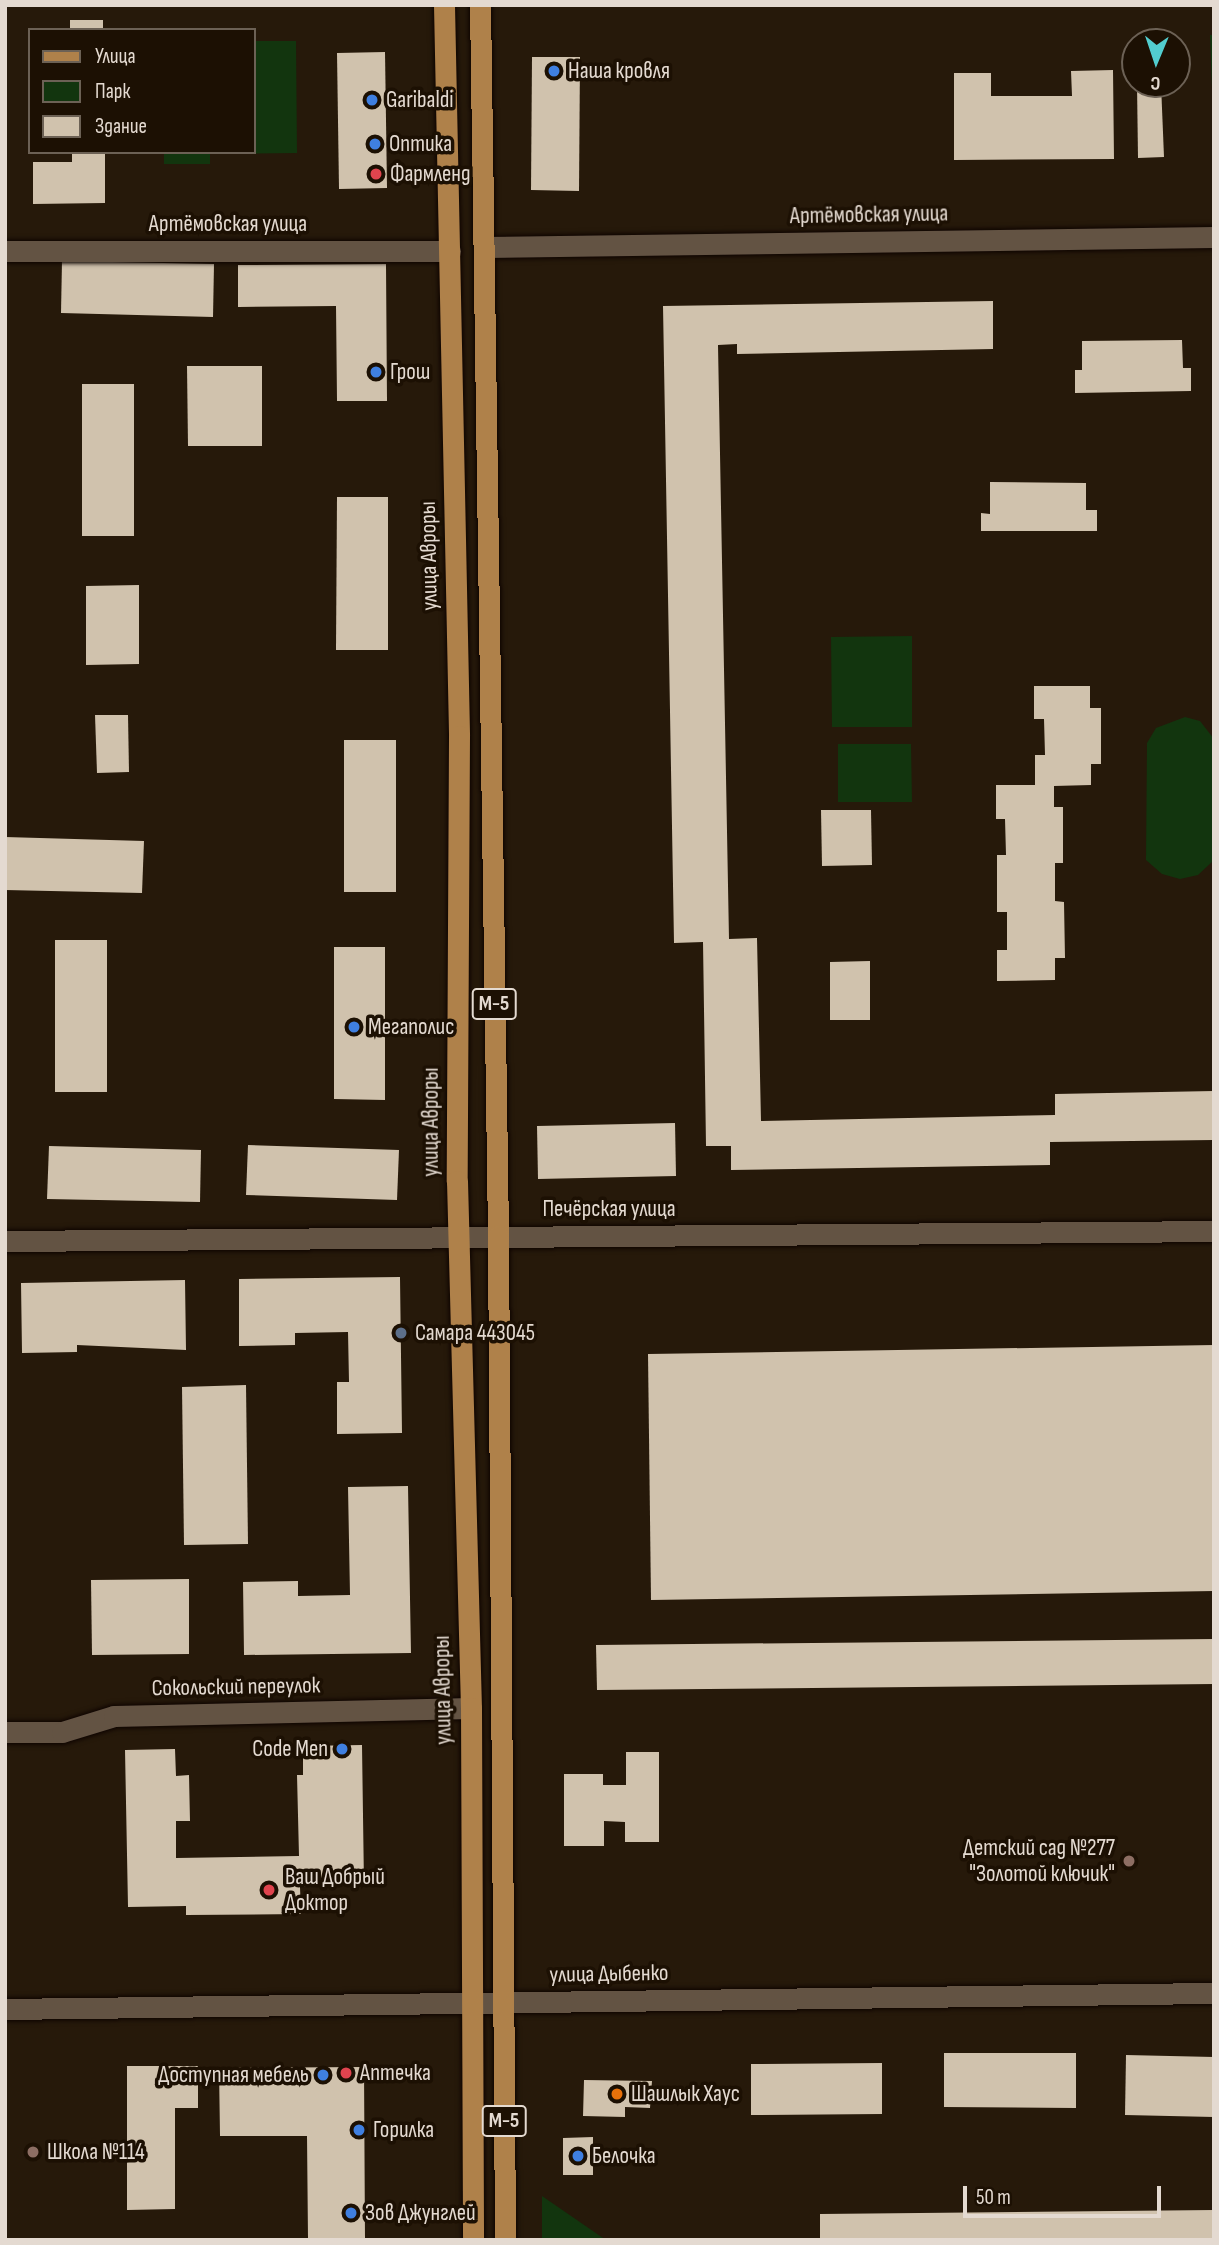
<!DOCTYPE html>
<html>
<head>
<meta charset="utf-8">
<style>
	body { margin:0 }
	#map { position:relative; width:1219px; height:2245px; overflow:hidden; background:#26190a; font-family:"Sofia Sans Condensed",sans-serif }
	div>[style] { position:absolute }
	.green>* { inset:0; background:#12350e }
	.building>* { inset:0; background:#d0c2ad }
	.roads { filter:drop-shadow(0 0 2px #0e0400) drop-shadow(0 0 2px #0e0400) }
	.street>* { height:21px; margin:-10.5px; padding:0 10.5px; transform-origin:10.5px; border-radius:10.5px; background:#635343 }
	.secondary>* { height:21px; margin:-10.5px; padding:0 10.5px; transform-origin:10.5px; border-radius:10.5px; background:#635343 }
	.primary>* { height:21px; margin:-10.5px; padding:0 10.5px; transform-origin:10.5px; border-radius:10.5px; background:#af814a }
	.dots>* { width:19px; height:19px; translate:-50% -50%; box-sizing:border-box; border:4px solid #1c1003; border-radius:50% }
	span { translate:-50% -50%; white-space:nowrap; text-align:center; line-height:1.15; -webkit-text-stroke:7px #1c1003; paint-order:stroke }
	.shield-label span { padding:2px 5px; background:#1c1003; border:2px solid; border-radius:5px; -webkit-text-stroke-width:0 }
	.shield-label { font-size:21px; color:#e4dad1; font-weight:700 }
	.poi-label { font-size:23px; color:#e4dad1 }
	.left { translate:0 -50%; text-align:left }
	.right { translate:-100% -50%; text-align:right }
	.street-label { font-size:23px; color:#e4dad1 }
	.frame { position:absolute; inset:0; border:7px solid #e4dad1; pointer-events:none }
	.legend { position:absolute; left:28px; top:28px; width:228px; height:126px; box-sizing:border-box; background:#1c1003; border:2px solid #6c6155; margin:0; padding:9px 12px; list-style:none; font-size:21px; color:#e4dad1 }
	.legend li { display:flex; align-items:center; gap:14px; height:35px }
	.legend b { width:35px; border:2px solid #6c6155 }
	.north { position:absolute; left:1121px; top:28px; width:70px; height:70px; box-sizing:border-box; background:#1c1003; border:2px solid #6c6155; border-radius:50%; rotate:182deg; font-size:19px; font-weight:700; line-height:28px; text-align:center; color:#e4dad1 }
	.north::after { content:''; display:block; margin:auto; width:24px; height:32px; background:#52cdcf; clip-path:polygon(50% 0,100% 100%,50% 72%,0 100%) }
	.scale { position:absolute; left:963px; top:2186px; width:198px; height:32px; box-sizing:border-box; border:4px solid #e4dad1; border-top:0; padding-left:9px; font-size:21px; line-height:24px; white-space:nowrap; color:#e4dad1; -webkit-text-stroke:5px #1c1003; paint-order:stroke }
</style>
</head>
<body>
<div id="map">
	<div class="green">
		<i style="clip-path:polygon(1210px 35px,1214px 35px,1214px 141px)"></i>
		<i style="clip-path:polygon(254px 41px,296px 41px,297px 153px,220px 154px,254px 152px)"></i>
		<i style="clip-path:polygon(164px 152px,210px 152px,210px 164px,164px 164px)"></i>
		<i style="clip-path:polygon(912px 636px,912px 727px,832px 727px,831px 637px)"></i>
		<i style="clip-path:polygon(1185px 717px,1200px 721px,1214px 739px,1214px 860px,1198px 875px,1180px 879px,1162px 874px,1146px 860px,1147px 743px,1156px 728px)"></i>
		<i style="clip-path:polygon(838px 744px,911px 744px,912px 802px,838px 802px)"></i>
		<i style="clip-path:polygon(542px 2196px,606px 2240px,542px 2240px)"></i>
	</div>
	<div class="building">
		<i style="clip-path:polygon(70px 20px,103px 20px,103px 30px,70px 30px)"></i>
		<i style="clip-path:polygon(385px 52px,387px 188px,339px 189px,337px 53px)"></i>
		<i style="clip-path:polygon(532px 57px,580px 57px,579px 191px,531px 190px)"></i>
		<i style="clip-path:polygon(1113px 70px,1114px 159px,954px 160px,954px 73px,991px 73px,991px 96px,1072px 96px,1071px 71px)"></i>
		<i style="clip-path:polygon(1137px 84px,1161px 84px,1164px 157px,1138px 158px)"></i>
		<i style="clip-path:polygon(72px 152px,105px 152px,105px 203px,33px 204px,33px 162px,72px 162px)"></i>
		<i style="clip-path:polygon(62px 261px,214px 264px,213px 317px,61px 313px)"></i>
		<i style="clip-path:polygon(386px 264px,387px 401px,337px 401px,336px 306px,238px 307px,238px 265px)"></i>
		<i style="clip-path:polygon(993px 301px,993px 349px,737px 354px,737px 344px,718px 345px,729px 939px,757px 938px,761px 1121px,1055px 1115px,1055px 1094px,1214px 1091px,1214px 1140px,1050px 1142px,1050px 1165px,731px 1170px,731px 1146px,706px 1146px,703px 942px,674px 943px,663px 306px)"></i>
		<i style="clip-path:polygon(1182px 340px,1183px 368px,1191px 368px,1191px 391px,1075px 393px,1075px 370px,1082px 370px,1082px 341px)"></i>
		<i style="clip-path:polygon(187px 366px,262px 366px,262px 446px,188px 446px)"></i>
		<i style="clip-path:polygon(82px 384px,134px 384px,134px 536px,82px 536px)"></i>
		<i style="clip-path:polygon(990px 482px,1086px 483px,1086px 510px,1097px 510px,1097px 531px,981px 531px,981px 513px,990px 514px)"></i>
		<i style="clip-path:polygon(337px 497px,388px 497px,388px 650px,336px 650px)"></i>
		<i style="clip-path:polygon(139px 585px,139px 664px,86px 665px,86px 586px)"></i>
		<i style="clip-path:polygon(1034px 686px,1090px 686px,1090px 708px,1101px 708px,1101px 764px,1091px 764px,1091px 785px,1054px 786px,1054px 807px,1063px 807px,1063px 863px,1055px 863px,1055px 901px,1064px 902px,1065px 958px,1055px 958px,1055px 980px,997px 981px,997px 950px,1007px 950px,1007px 912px,997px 912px,997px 855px,1006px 855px,1005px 819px,996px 819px,996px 785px,1035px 785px,1035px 755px,1045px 755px,1044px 719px,1034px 719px)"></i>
		<i style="clip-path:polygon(95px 715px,128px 715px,129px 772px,97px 773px)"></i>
		<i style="clip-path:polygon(344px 740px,396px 740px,396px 892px,344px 892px)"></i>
		<i style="clip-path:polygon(821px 810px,871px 810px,872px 865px,822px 866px)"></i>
		<i style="clip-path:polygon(5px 837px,144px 841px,142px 893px,5px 890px)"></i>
		<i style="clip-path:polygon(55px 940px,107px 940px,107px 1092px,55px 1092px)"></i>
		<i style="clip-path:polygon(334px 947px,385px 947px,385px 1100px,334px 1099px)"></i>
		<i style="clip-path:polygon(870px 961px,870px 1020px,830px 1020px,830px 962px)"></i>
		<i style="clip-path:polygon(675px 1123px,676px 1176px,538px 1179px,537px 1126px)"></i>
		<i style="clip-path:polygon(248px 1145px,399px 1150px,397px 1200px,246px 1195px)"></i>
		<i style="clip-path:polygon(49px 1146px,201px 1150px,200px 1202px,47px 1199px)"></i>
		<i style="clip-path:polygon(400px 1277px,402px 1433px,337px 1434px,337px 1382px,349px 1382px,348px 1332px,295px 1333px,295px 1345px,239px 1346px,239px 1279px)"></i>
		<i style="clip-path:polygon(185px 1280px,186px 1350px,77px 1345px,77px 1352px,22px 1353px,21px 1283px)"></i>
		<i style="clip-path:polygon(1214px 1345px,1214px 1591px,651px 1600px,648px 1354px)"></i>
		<i style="clip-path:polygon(246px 1385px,248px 1544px,184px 1545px,182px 1387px)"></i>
		<i style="clip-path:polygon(408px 1486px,411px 1653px,244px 1655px,243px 1582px,298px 1581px,298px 1596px,350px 1595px,348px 1487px)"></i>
		<i style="clip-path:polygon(189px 1579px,189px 1654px,92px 1655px,91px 1580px)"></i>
		<i style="clip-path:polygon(1214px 1639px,1214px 1684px,597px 1690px,596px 1645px)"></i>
		<i style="clip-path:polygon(362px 1745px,364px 1885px,300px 1887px,301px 1914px,186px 1915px,186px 1906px,128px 1907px,125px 1750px,175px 1749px,176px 1776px,189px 1775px,190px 1821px,176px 1821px,176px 1858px,299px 1856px,297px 1775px,303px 1775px,303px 1746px)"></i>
		<i style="clip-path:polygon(626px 1752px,659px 1752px,659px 1842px,625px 1842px,625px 1822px,604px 1821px,604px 1846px,564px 1846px,564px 1774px,603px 1774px,603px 1785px,626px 1785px)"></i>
		<i style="clip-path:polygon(944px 2053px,1076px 2053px,1076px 2108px,944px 2107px)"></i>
		<i style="clip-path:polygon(1126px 2055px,1214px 2057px,1214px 2117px,1125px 2115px)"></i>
		<i style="clip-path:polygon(882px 2063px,882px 2114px,751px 2115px,751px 2064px)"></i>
		<i style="clip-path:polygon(127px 2066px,198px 2066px,198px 2108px,175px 2108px,175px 2209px,127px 2210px)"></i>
		<i style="clip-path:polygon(364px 2067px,365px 2240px,308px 2240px,307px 2136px,220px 2136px,219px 2068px)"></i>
		<i style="clip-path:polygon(584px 2080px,652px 2081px,650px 2108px,625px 2107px,625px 2117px,583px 2116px)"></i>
		<i style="clip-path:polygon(593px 2137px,593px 2175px,563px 2175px,563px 2138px)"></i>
		<i style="clip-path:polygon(1214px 2210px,1214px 2240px,820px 2240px,820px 2214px)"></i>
	</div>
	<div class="roads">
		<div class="street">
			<i style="left:484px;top:247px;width:730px;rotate:-0.78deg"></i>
			<i style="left:5px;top:251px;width:445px"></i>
			<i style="left:5px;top:1241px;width:1209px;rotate:-0.47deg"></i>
			<i style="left:5px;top:1732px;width:57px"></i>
			<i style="left:62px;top:1732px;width:54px;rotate:-17.1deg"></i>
			<i style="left:114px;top:1716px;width:357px;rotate:-1.3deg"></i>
		</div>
		<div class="secondary">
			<i style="left:5px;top:2009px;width:1209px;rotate:-0.76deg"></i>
		</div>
		<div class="primary">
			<i style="left:444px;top:5px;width:731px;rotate:88.82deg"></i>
			<i style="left:459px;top:736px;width:445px;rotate:90.3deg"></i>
			<i style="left:457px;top:1181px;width:527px;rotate:88.48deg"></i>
			<i style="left:471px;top:1708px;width:532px;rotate:89.78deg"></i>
			<i style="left:480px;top:5px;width:1231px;rotate:89.16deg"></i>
			<i style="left:498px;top:1236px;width:1004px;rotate:89.6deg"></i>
		</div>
	</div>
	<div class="dots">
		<i style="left:554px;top:71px;background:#3f7fe0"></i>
		<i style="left:372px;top:100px;background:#3f7fe0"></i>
		<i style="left:375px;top:144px;background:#3f7fe0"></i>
		<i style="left:376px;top:174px;background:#e0444e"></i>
		<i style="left:376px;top:372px;background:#3f7fe0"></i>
		<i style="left:354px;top:1027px;background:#3f7fe0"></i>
		<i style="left:401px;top:1333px;background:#5c6f8a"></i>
		<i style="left:342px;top:1749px;background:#3f7fe0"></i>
		<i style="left:1129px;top:1861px;background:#8d6e63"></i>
		<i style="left:269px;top:1890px;background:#e0444e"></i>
		<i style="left:346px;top:2073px;background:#e0444e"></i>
		<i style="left:323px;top:2075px;background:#3f7fe0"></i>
		<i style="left:617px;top:2094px;background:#e8710a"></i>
		<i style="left:359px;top:2130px;background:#3f7fe0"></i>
		<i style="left:33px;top:2152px;background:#8d6e63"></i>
		<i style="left:578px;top:2156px;background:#3f7fe0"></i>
		<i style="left:351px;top:2213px;background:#3f7fe0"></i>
	</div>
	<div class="shield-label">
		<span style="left:494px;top:1004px">М-5</span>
		<span style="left:504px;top:2121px">М-5</span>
	</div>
	<div class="poi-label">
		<span class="left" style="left:568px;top:71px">Наша кровля</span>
		<span class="left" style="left:386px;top:100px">Garibaldi</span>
		<span class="left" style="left:389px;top:144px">Оптика</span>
		<span class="left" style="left:390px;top:174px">Фармленд</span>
		<span class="left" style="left:390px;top:372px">Грош</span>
		<span class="left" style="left:368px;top:1027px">Мегаполис</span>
		<span class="left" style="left:415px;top:1333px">Самара 443045</span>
		<span class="right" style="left:328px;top:1749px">Code Men</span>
		<span class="right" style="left:1115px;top:1861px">Детский сад №277<br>"Золотой ключик"</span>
		<span class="left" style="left:285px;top:1890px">Ваш Добрый<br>Доктор</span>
		<span class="left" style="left:360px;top:2073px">Аптечка</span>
		<span class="right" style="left:309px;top:2075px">Доступная мебель</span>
		<span class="left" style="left:631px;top:2094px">Шашлык Хаус</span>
		<span class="left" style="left:373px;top:2130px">Горилка</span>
		<span class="left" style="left:47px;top:2152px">Школа №114</span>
		<span class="left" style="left:592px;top:2156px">Белочка</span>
		<span class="left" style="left:365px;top:2213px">Зов Джунглей</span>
	</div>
	<div class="street-label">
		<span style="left:869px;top:215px;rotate:-1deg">Артёмовская улица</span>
		<span style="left:228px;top:224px">Артёмовская улица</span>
		<span style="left:429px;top:556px;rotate:-91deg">улица Авроры</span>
		<span style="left:431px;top:1122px;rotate:-90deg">улица Авроры</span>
		<span style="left:609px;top:1209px">Печёрская улица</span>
		<span style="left:236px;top:1687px;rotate:-1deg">Сокольский переулок</span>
		<span style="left:443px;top:1690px;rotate:-91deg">улица Авроры</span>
		<span style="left:609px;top:1974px;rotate:-1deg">улица Дыбенко</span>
	</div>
	<div class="frame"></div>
	<ul class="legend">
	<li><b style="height:9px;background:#af814a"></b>Улица</li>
	<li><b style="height:19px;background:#12350e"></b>Парк</li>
	<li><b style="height:19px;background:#d0c2ad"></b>Здание</li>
	</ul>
	<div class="north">С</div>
	<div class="scale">50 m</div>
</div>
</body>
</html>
